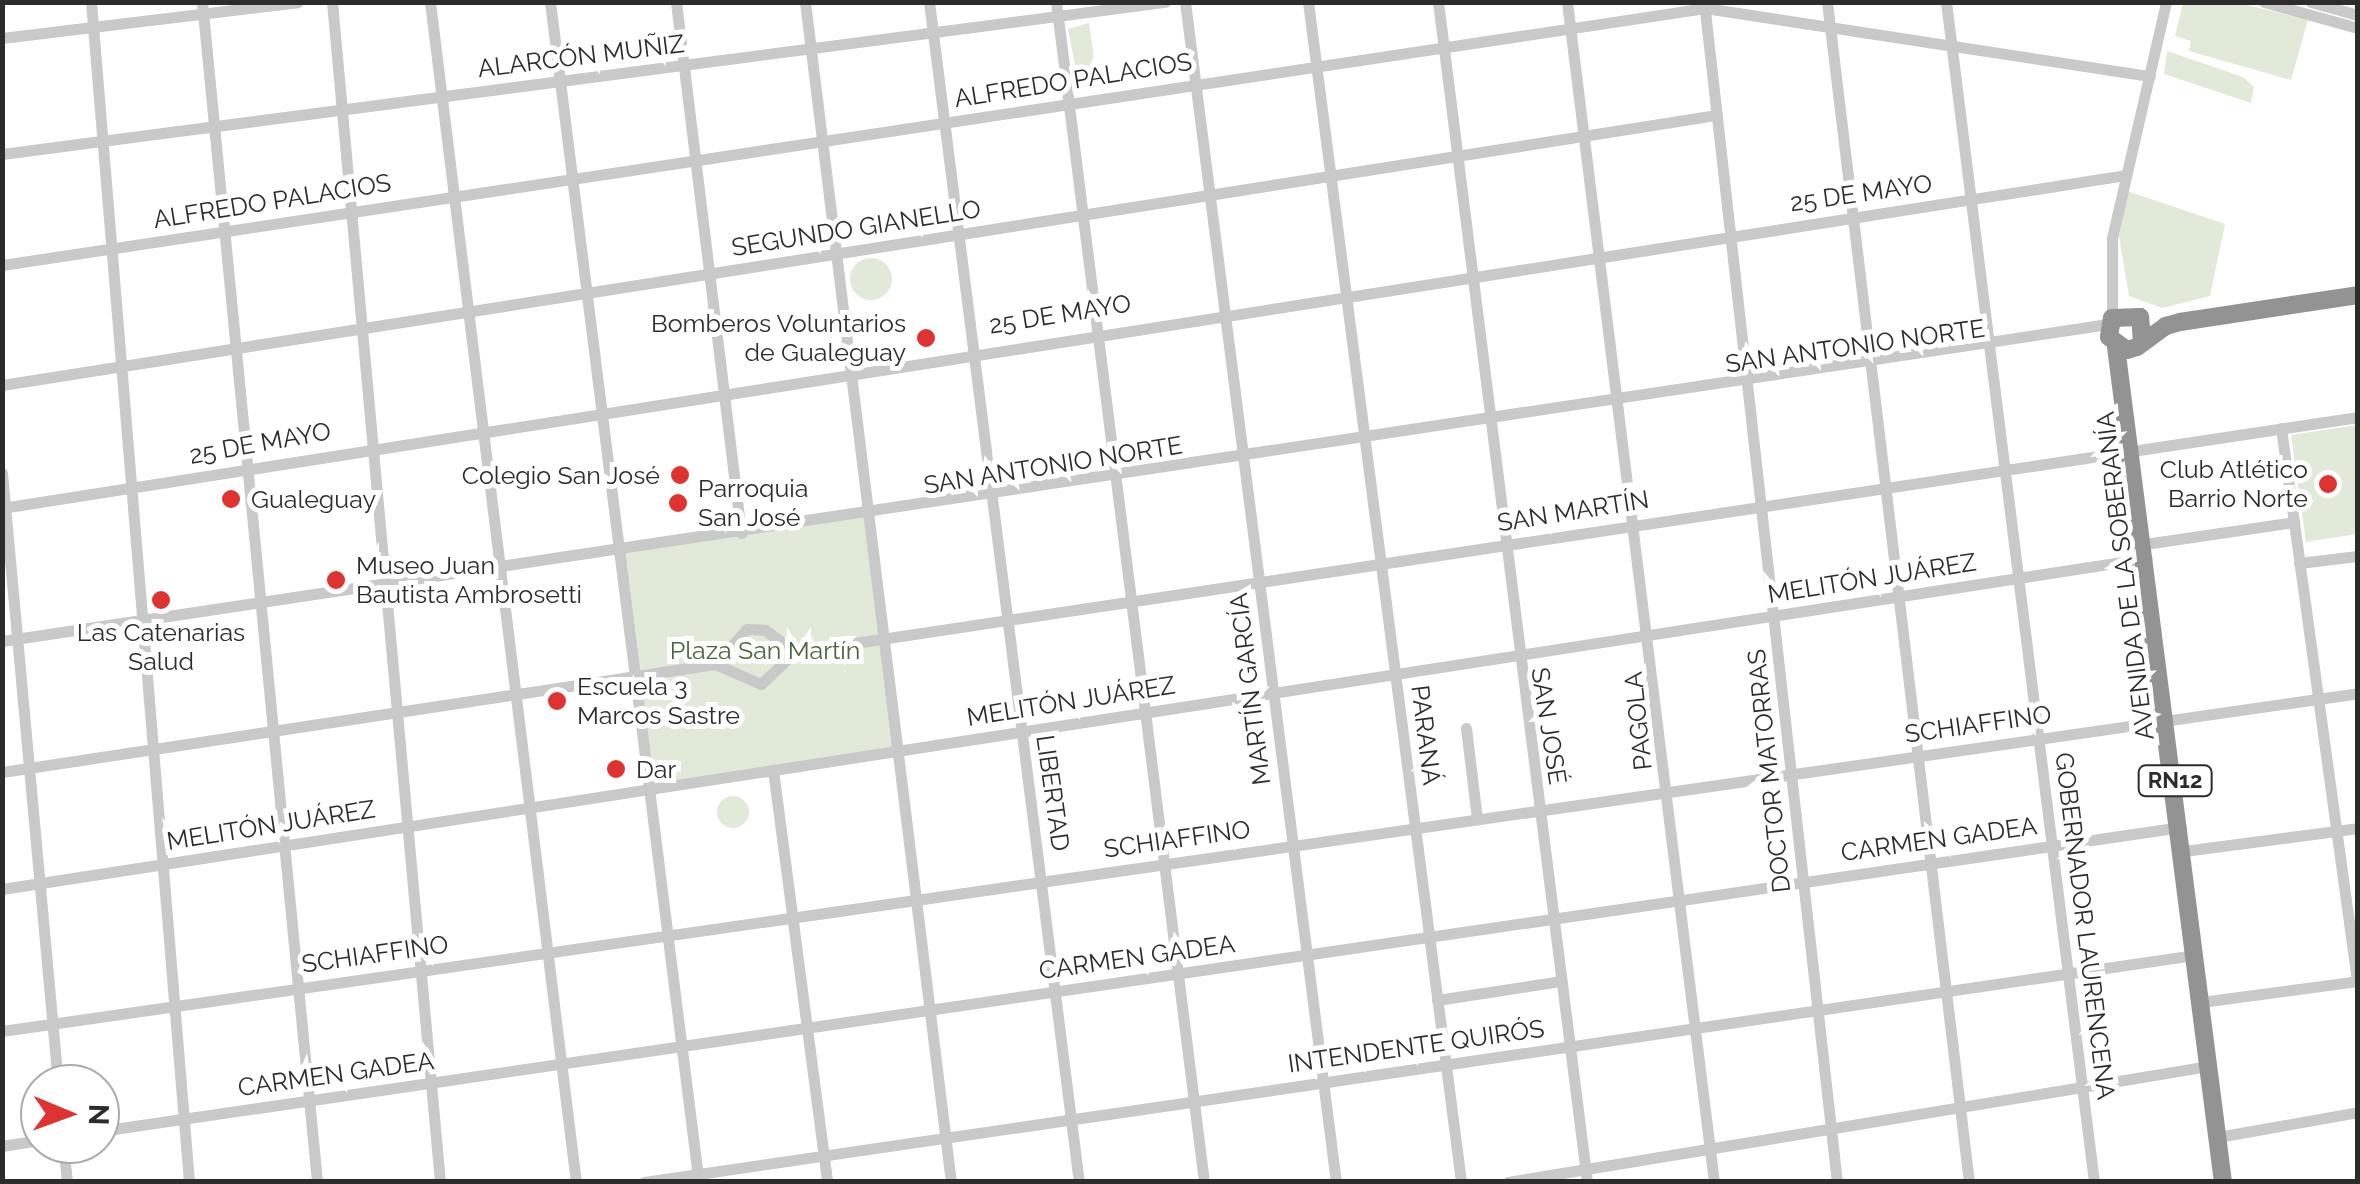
<!DOCTYPE html>
<html>
<head>
<meta charset="utf-8">
<style>
	body { margin:0 }
	#map { position:relative; width:2360px; height:1184px; overflow:hidden; background:#fff; font-family:Raleway,sans-serif }
	div>[style] { position:absolute }
	.green>* { inset:0; background:#e1e9d9 }
	.round { border-radius:50% }
	.minor>* { height:11px; margin:-5.5px; padding:0 5.5px; transform-origin:5.5px; border-radius:5.5px; background:#c9c9c9 }
	.highway>* { height:18px; margin:-9px; padding:0 9px; transform-origin:9px; border-radius:9px; background:#939393 }
	.dots>* { width:28px; height:28px; translate:-50% -50%; box-sizing:border-box; border:5px solid #fff; border-radius:50% }
	span { translate:-50% -50%; white-space:nowrap; text-align:center; line-height:1.15; -webkit-text-stroke:10px #fff; paint-order:stroke }
	.shield-label span { padding:2px 8px; background:#fff; border:2px solid; border-radius:8px; -webkit-text-stroke-width:0 }
	.shield-label { font-size:22px; color:#2c2c2c; font-weight:700 }
	.street-label { font-size:25px; color:#2c2c2c }
	.poi-label { font-size:25px; color:#2c2c2c }
	.right { translate:-100% -50%; text-align:right }
	.left { translate:0 -50%; text-align:left }
	.park-label { font-size:25px; color:#4b653b }
	.frame { position:absolute; inset:0; border:5px solid #2c2c2c; pointer-events:none }
	.north { position:absolute; left:20px; top:1064px; width:100px; height:100px; box-sizing:border-box; background:#fff; border:2px solid #ababab; border-radius:50%; rotate:91deg; font-size:28px; font-weight:700; line-height:40px; text-align:center; color:#2c2c2c }
	.north::after { content:''; display:block; margin:auto; width:35px; height:45px; background:#df3332; clip-path:polygon(50% 0,100% 100%,50% 72%,0 100%) }
</style>
</head>
<body>
<div id="map">
	<div class="green">
		<i style="clip-path:polygon(2183px 3px,2239px 3px,2308px 20px,2291px 80px,2189px 51px,2191px 41px,2175px 36px)"></i>
		<i style="clip-path:polygon(1089px 23px,1098px 86px,1080px 90px,1068px 29px)"></i>
		<i style="clip-path:polygon(2167px 51px,2243px 77px,2254px 87px,2251px 103px,2164px 74px)"></i>
		<i style="clip-path:polygon(2127px 191px,2225px 224px,2210px 296px,2162px 308px,2129px 296px,2119px 237px)"></i>
		<i class="round" style="left:850px;top:258px;width:42px;height:42px"></i>
		<i style="clip-path:polygon(2357px 425px,2357px 534px,2306px 542px,2291px 435px)"></i>
		<i style="clip-path:polygon(872px 515px,899px 751px,648px 789px,618px 551px)"></i>
		<i class="round" style="left:717px;top:796px;width:32px;height:32px"></i>
	</div>
	<div class="minor">
		<i style="left:91px;top:2px;width:1184px;rotate:85.25deg"></i>
		<i style="left:202px;top:2px;width:1186px;rotate:84.43deg"></i>
		<i style="left:332px;top:2px;width:1185px;rotate:84.77deg"></i>
		<i style="left:430px;top:2px;width:1189px;rotate:82.95deg"></i>
		<i style="left:550px;top:2px;width:1184px;rotate:82.82deg"></i>
		<i style="left:676px;top:2px;width:535px;rotate:83.02deg"></i>
		<i style="left:805px;top:2px;width:1189px;rotate:82.95deg"></i>
		<i style="left:929px;top:2px;width:1189px;rotate:82.76deg"></i>
		<i style="left:1056px;top:2px;width:1189px;rotate:82.85deg"></i>
		<i style="left:1185px;top:2px;width:1190px;rotate:82.71deg"></i>
		<i style="left:1308px;top:2px;width:1190px;rotate:82.61deg"></i>
		<i style="left:1438px;top:2px;width:1189px;rotate:82.8deg"></i>
		<i style="left:1567px;top:2px;width:1189px;rotate:82.9deg"></i>
		<i style="left:1704px;top:2px;width:1187px;rotate:83.57deg"></i>
		<i style="left:1827px;top:2px;width:1189px;rotate:83.14deg"></i>
		<i style="left:1946px;top:2px;width:1189px;rotate:82.85deg"></i>
		<i style="left:2264px;top:2px;width:98px;rotate:15.5deg"></i>
		<i style="left:2311px;top:2px;width:49px;rotate:15.5deg"></i>
		<i style="left:2px;top:38px;width:298px;rotate:-6.9deg"></i>
		<i style="left:2px;top:154px;width:1173px;rotate:-7.45deg"></i>
		<i style="left:2px;top:265px;width:1722px;rotate:-8.58deg"></i>
		<i style="left:1705px;top:8px;width:450px;rotate:8.7deg"></i>
		<i style="left:2112px;top:318px;width:80px;rotate:-90deg"></i>
		<i style="left:2112px;top:238px;width:242px;rotate:-77.1deg"></i>
		<i style="left:2px;top:385px;width:1736px;rotate:-8.95deg"></i>
		<i style="left:2281px;top:428px;width:558px;rotate:82.17deg"></i>
		<i style="left:2px;top:473px;width:614px;rotate:84.76deg"></i>
		<i style="left:2px;top:508px;width:2149px;rotate:-8.91deg"></i>
		<i style="left:2145px;top:544px;width:151px;rotate:-8.4deg"></i>
		<i style="left:2299px;top:563px;width:59px;rotate:-6.8deg"></i>
		<i style="left:2px;top:641px;width:2131px;rotate:-8.56deg"></i>
		<i style="left:715px;top:664px;width:50px;rotate:23.5deg"></i>
		<i style="left:761px;top:684px;width:47px;rotate:-43.3deg"></i>
		<i style="left:1466px;top:728px;width:92px;rotate:83.1deg"></i>
		<i style="left:773px;top:770px;width:416px;rotate:82.5deg"></i>
		<i style="left:2px;top:772px;width:721px;rotate:-8.61deg"></i>
		<i style="left:715px;top:664px;width:47px;rotate:-47.6deg"></i>
		<i style="left:747px;top:629px;width:18px;rotate:3deg"></i>
		<i style="left:765px;top:630px;width:37px;rotate:36deg"></i>
		<i style="left:795px;top:652px;width:1581px;rotate:-8.55deg"></i>
		<i style="left:2184px;top:851px;width:176px;rotate:-7.5deg"></i>
		<i style="left:2px;top:889px;width:2170px;rotate:-8.77deg"></i>
		<i style="left:1437px;top:1000px;width:125px;rotate:-8.7deg"></i>
		<i style="left:2201px;top:1002px;width:158px;rotate:-7.6deg"></i>
		<i style="left:2px;top:1031px;width:2380px;rotate:-8.16deg"></i>
		<i style="left:100px;top:1131px;width:2103px;rotate:-8.31deg"></i>
		<i style="left:2218px;top:1137px;width:142px;rotate:-10.1deg"></i>
		<i style="left:63px;top:1144px;width:38px;rotate:84deg"></i>
		<i style="left:2px;top:1146px;width:38px;rotate:-9deg"></i>
		<i style="left:644px;top:1182px;width:1568px;rotate:-8.33deg"></i>
		<i style="left:1508px;top:1182px;width:711px;rotate:-9.4deg"></i>
	</div>
	<div class="highway">
		<i style="left:2142px;top:343px;width:26px;rotate:-94deg"></i>
		<i style="left:2140px;top:317px;width:28px;rotate:178deg"></i>
		<i style="left:2112px;top:318px;width:19px;rotate:99deg"></i>
		<i style="left:2109px;top:337px;width:22px;rotate:36deg"></i>
		<i style="left:2127px;top:350px;width:10px;rotate:-17deg"></i>
		<i style="left:2137px;top:347px;width:36px;rotate:-36deg"></i>
		<i style="left:2166px;top:326px;width:15px;rotate:-16deg"></i>
		<i style="left:2180px;top:322px;width:180px;rotate:-8.6deg"></i>
		<i style="left:2116px;top:347px;width:842px;rotate:82.7deg"></i>
	</div>
	<div class="dots">
		<i style="left:926px;top:338px;background:#df3332"></i>
		<i style="left:680px;top:475px;background:#df3332"></i>
		<i style="left:2328px;top:484px;background:#df3332"></i>
		<i style="left:231px;top:499px;background:#df3332"></i>
		<i style="left:678px;top:503px;background:#df3332"></i>
		<i style="left:336px;top:580px;background:#df3332"></i>
		<i style="left:161px;top:600px;background:#df3332"></i>
		<i style="left:557px;top:701px;background:#df3332"></i>
		<i style="left:616px;top:769px;background:#df3332"></i>
	</div>
	<div class="shield-label">
		<span style="left:2175px;top:781px">RN12</span>
	</div>
	<div class="street-label">
		<span style="left:581px;top:56px;rotate:-7deg">ALARCÓN MUÑIZ</span>
		<span style="left:1073px;top:80px;rotate:-9deg">ALFREDO PALACIOS</span>
		<span style="left:1861px;top:193px;rotate:-8deg">25 DE MAYO</span>
		<span style="left:272px;top:201px;rotate:-9deg">ALFREDO PALACIOS</span>
		<span style="left:856px;top:228px;rotate:-9deg">SEGUNDO GIANELLO</span>
		<span style="left:1060px;top:314px;rotate:-9deg">25 DE MAYO</span>
		<span style="left:1855px;top:346px;rotate:-8deg">SAN ANTONIO NORTE</span>
		<span style="left:260px;top:443px;rotate:-10deg">25 DE MAYO</span>
		<span style="left:1053px;top:465px;rotate:-9deg">SAN ANTONIO NORTE</span>
		<span style="left:1573px;top:511px;rotate:-9deg">SAN MARTÍN</span>
		<span style="left:2125px;top:576px;rotate:-97deg">AVENIDA DE LA SOBERANÍA</span>
		<span style="left:1872px;top:578px;rotate:-9deg">MELITÓN JUÁREZ</span>
		<span style="left:1250px;top:689px;rotate:-97deg">MARTÍN GARCÍA</span>
		<span style="left:1071px;top:701px;rotate:-9deg">MELITÓN JUÁREZ</span>
		<span style="left:1638px;top:721px;rotate:-96deg">PAGOLA</span>
		<span style="left:1978px;top:724px;rotate:-8deg">SCHIAFFINO</span>
		<span style="left:1549px;top:726px;rotate:81deg">SAN JOSÉ</span>
		<span style="left:1426px;top:735px;rotate:83deg">PARANÁ</span>
		<span style="left:1769px;top:771px;rotate:-96deg">DOCTOR MATORRAS</span>
		<span style="left:1053px;top:793px;rotate:82deg">LIBERTAD</span>
		<span style="left:271px;top:825px;rotate:-9deg">MELITÓN JUÁREZ</span>
		<span style="left:1177px;top:839px;rotate:-8deg">SCHIAFFINO</span>
		<span style="left:1939px;top:839px;rotate:-8deg">CARMEN GADEA</span>
		<span style="left:2085px;top:926px;rotate:83deg">GOBERNADOR LAURENCENA</span>
		<span style="left:375px;top:954px;rotate:-8deg">SCHIAFFINO</span>
		<span style="left:1137px;top:957px;rotate:-8deg">CARMEN GADEA</span>
		<span style="left:1416px;top:1046px;rotate:-8deg">INTENDENTE QUIRÓS</span>
		<span style="left:336px;top:1074px;rotate:-8deg">CARMEN GADEA</span>
	</div>
	<div class="poi-label">
		<span class="right" style="left:906px;top:338px">Bomberos Voluntarios<br>de Gualeguay</span>
		<span class="right" style="left:2308px;top:484px">Club Atlético<br>Barrio Norte</span>
		<span class="right" style="left:660px;top:475px">Colegio San José</span>
		<span class="left" style="left:698px;top:503px">Parroquia<br>San José</span>
		<span class="left" style="left:251px;top:499px">Gualeguay</span>
		<span class="left" style="left:356px;top:580px">Museo Juan<br>Bautista Ambrosetti</span>
		<span style="left:161px;top:647px">Las Catenarias<br>Salud</span>
		<span class="left" style="left:577px;top:701px">Escuela 3<br>Marcos Sastre</span>
		<span class="left" style="left:636px;top:769px">Dar</span>
	</div>
	<div class="park-label">
		<span style="left:765px;top:650px">Plaza San Martín</span>
	</div>
	<div class="frame"></div>
	<div class="north">N</div>
</div>
</body>
</html>
